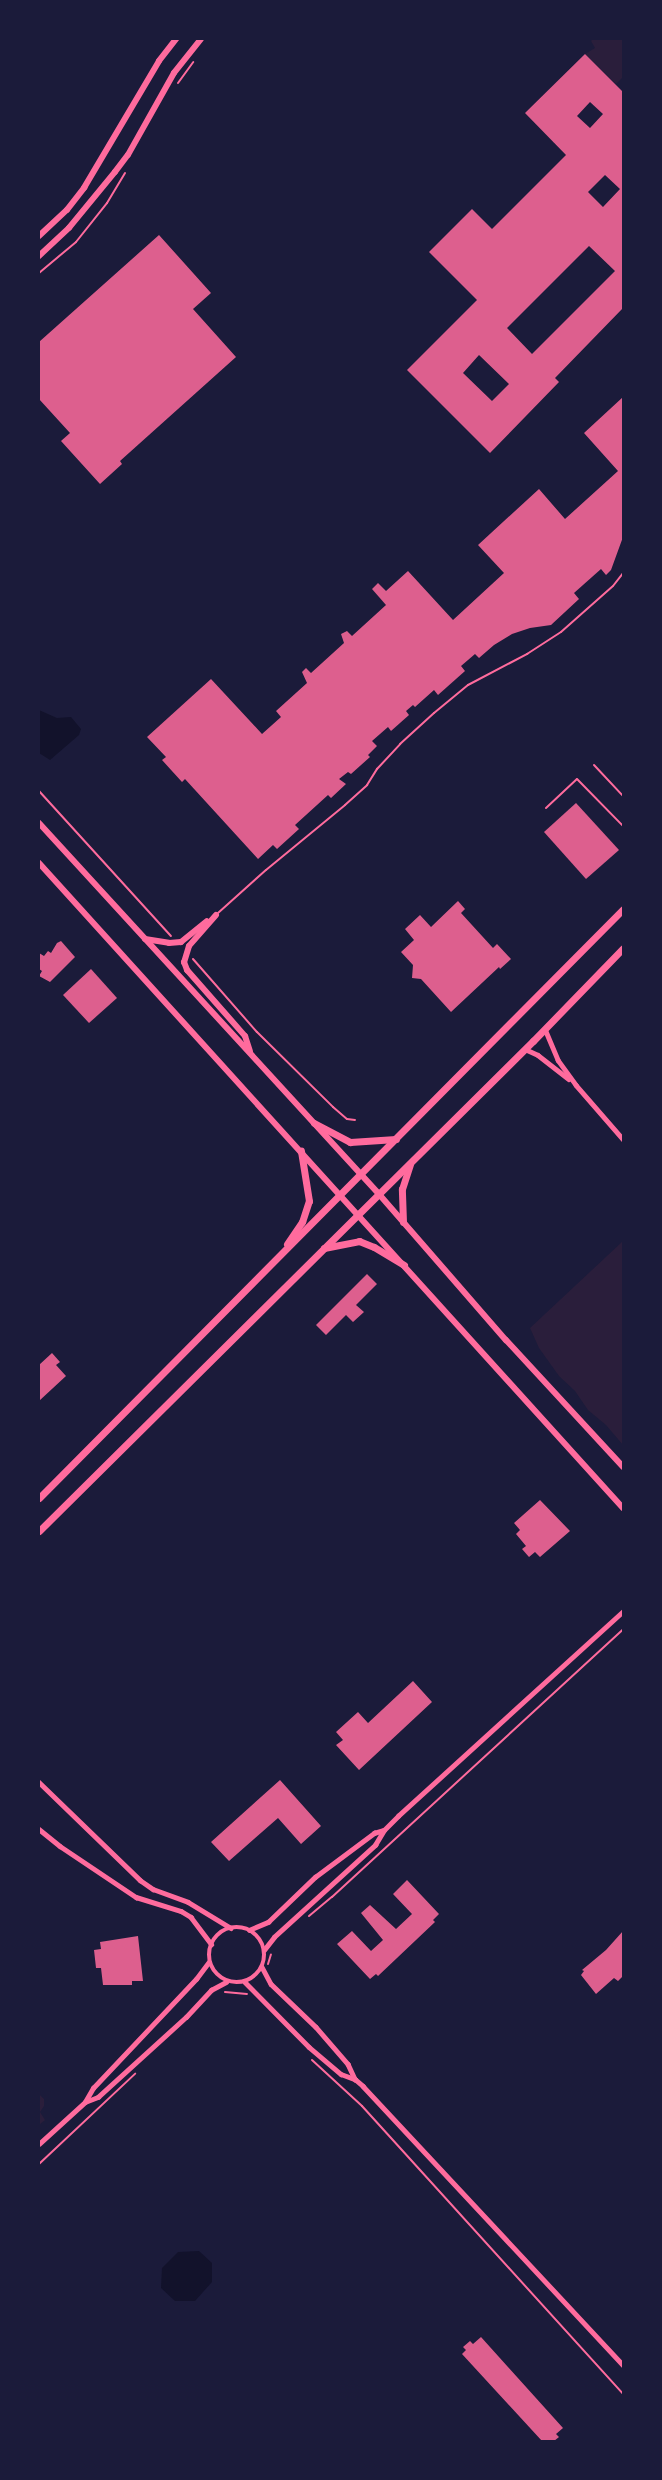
<!DOCTYPE html>
<html>
<head>
<meta charset="utf-8">
<style>
	body { margin:0 }
	#map { position:relative; width:662px; height:2480px; overflow:hidden; background:#1b1b3a; font-family:"DM Sans",sans-serif }
	div>[style] { position:absolute }
	.green>* { inset:0; background:#2a1e3b }
	.water>* { inset:0; background:#12122b }
	.building>* { inset:0; background:#dd5f8e }
	.path>* { height:2px; margin:-1px; padding:0 1px; transform-origin:1px; border-radius:1px; background:#ff6b9d }
	.service>* { height:2px; margin:-1px; padding:0 1px; transform-origin:1px; border-radius:1px; background:#ff6b9d }
	.minor>* { height:4.5px; margin:-2.25px; padding:0 2.25px; transform-origin:2.25px; border-radius:2.25px; background:#ff6b9d }
	.minor>.ring { margin:-2.25px; padding:0; box-sizing:content-box; background:none; border:4.5px solid #ff6b9d; border-radius:50% }
	.tertiary>* { height:5.5px; margin:-2.75px; padding:0 2.75px; transform-origin:2.75px; border-radius:2.75px; background:#ff6b9d }
	.secondary>* { height:6px; margin:-3px; padding:0 3px; transform-origin:3px; border-radius:3px; background:#ff6b9d }
	.primary>* { height:7px; margin:-3.5px; padding:0 3.5px; transform-origin:3.5px; border-radius:3.5px; background:#ff6b9d }
	span { translate:-50% -50%; white-space:nowrap; text-align:center; line-height:1.15; -webkit-text-stroke:5px #1b1b3a; paint-order:stroke }
	.frame { position:absolute; inset:0; border:40px solid #1b1b3a; pointer-events:none }
</style>
</head>
<body>
<div id="map">
	<div class="green">
		<i style="clip-path:polygon(593px 39px,623px 39px,623px 77px,616px 84px,585px 54px,595px 48px,591px 41px)"></i>
		<i style="clip-path:polygon(623px 1241px,623px 1445px,606px 1425px,588px 1410px,575px 1391px,559px 1376px,539px 1348px,530px 1328px)"></i>
		<i style="clip-path:polygon(39px 2094px,44px 2099px,44px 2106px,40px 2112px,45px 2120px,39px 2125px)"></i>
	</div>
	<div class="water">
		<i style="clip-path:polygon(39px 710px,57px 718px,71px 717px,81px 729px,79px 735px,50px 760px,39px 753px)"></i>
		<i style="clip-path:polygon(199px 2251px,212px 2263px,212px 2282px,195px 2301px,175px 2301px,161px 2288px,162px 2268px,178px 2252px)"></i>
	</div>
	<div class="building">
		<i style="clip-path:polygon(evenodd,585px 54px,623px 92px,623px 308px,555px 378px,559px 382px,490px 453px,407px 370px,477px 300px,429px 252px,472px 209px,492px 229px,566px 155px,525px 113px,585px 54px,590px 102px,603px 114px,590px 128px,577px 116px,590px 102px,585px 54px,605px 175px,620px 189px,603px 207px,588px 192px,605px 175px,585px 54px,589px 246px,615px 271px,532px 354px,507px 328px,589px 246px,585px 54px,479px 355px,509px 384px,492px 401px,463px 373px,479px 355px)"></i>
		<i style="clip-path:polygon(159px 235px,211px 293px,193px 309px,236px 357px,120px 461px,122px 464px,100px 484px,61px 441px,70px 433px,39px 399px,39px 342px)"></i>
		<i style="clip-path:polygon(623px 397px,623px 537px,611px 570px,606px 575px,601px 569px,574px 593px,579px 599px,551px 625px,530px 628px,512px 634px,494px 645px,479px 658px,475px 654px,461px 666px,465px 671px,438px 695px,434px 690px,415px 707px,413px 705px,406px 711px,409px 715px,391px 731px,388px 727px,372px 741px,377px 746px,368px 755px,370px 757px,351px 774px,348px 772px,339px 779px,346px 784px,331px 798px,328px 795px,295px 825px,299px 829px,277px 849px,273px 845px,258px 859px,185px 779px,182px 782px,162px 760px,166px 757px,147px 737px,211px 679px,262px 734px,281px 717px,276px 711px,307px 683px,302px 672px,306px 668px,311px 673px,344px 643px,341px 634px,347px 631px,352px 636px,386px 605px,372px 589px,378px 583px,386px 591px,408px 571px,453px 620px,504px 573px,478px 545px,539px 489px,565px 519px,618px 471px,584px 433px)"></i>
		<i style="clip-path:polygon(576px 803px,619px 850px,586px 879px,544px 832px)"></i>
		<i style="clip-path:polygon(458px 901px,465px 909px,461px 913px,493px 948px,497px 944px,511px 959px,500px 969px,499px 967px,451px 1012px,421px 979px,412px 978px,413px 965px,401px 952px,414px 940px,405px 929px,420px 915px,431px 927px)"></i>
		<i style="clip-path:polygon(61px 941px,75px 957px,50px 982px,39px 976px,42px 971px,39px 969px,39px 953px,44px 956px,48px 951px,51px 953px,57px 943px)"></i>
		<i style="clip-path:polygon(91px 969px,117px 998px,89px 1023px,63px 995px)"></i>
		<i style="clip-path:polygon(367px 1274px,377px 1284px,356px 1305px,364px 1312px,353px 1322px,346px 1315px,326px 1335px,316px 1325px)"></i>
		<i style="clip-path:polygon(52px 1353px,60px 1362px,56px 1365px,66px 1376px,39px 1401px,39px 1365px)"></i>
		<i style="clip-path:polygon(540px 1500px,570px 1531px,540px 1557px,535px 1552px,529px 1557px,522px 1549px,526px 1546px,516px 1534px,520px 1530px,514px 1523px)"></i>
		<i style="clip-path:polygon(413px 1681px,432px 1702px,359px 1770px,336px 1745px,343px 1740px,336px 1732px,358px 1712px,368px 1723px)"></i>
		<i style="clip-path:polygon(280px 1780px,321px 1826px,301px 1844px,278px 1818px,229px 1861px,211px 1842px)"></i>
		<i style="clip-path:polygon(407px 1880px,439px 1914px,433px 1920px,435px 1922px,378px 1976px,376px 1974px,370px 1979px,337px 1944px,352px 1931px,371px 1951px,383px 1940px,361px 1913px,370px 1905px,396px 1929px,412px 1914px,393px 1894px)"></i>
		<i style="clip-path:polygon(623px 1931px,623px 1976px,618px 1981px,614px 1978px,596px 1994px,581px 1975px,584px 1971px,582px 1970px,606px 1950px)"></i>
		<i style="clip-path:polygon(138px 1936px,143px 1981px,132px 1981px,132px 1985px,103px 1985px,101px 1968px,96px 1968px,94px 1950px,101px 1949px,100px 1942px)"></i>
		<i style="clip-path:polygon(481px 2337px,563px 2428px,556px 2434px,559px 2437px,554px 2441px,542px 2441px,462px 2354px,466px 2350px,463px 2347px,470px 2341px,473px 2344px)"></i>
	</div>
	<div class="path">
		<i style="left:178px;top:83px;width:26px;rotate:-54deg"></i>
		<i style="left:39px;top:273px;width:48px;rotate:-40deg"></i>
		<i style="left:76px;top:242px;width:50px;rotate:-51.5deg"></i>
		<i style="left:107px;top:203px;width:35px;rotate:-59deg"></i>
		<i style="left:39px;top:791px;width:196px;rotate:47.7deg"></i>
		<i style="left:193px;top:959px;width:97px;rotate:48.8deg"></i>
		<i style="left:257px;top:1032px;width:107px;rotate:44.6deg"></i>
		<i style="left:333px;top:1107px;width:18px;rotate:41deg"></i>
		<i style="left:347px;top:1119px;width:8px;rotate:7deg"></i>
		<i style="left:309px;top:1916px;width:30px;rotate:-40deg"></i>
		<i style="left:332px;top:1897px;width:396px;rotate:-42.6deg"></i>
		<i style="left:268px;top:1964px;width:10px;rotate:-73deg"></i>
		<i style="left:225px;top:1992px;width:22px;rotate:5deg"></i>
		<i style="left:312px;top:2060px;width:68px;rotate:42.6deg"></i>
		<i style="left:362px;top:2106px;width:389px;rotate:47.8deg"></i>
		<i style="left:39px;top:2164px;width:132px;rotate:-43.2deg"></i>
	</div>
	<div class="service">
		<i style="left:594px;top:765px;width:42px;rotate:46.9deg"></i>
		<i style="left:546px;top:808px;width:42px;rotate:-43.1deg"></i>
		<i style="left:577px;top:779px;width:66px;rotate:45.6deg"></i>
		<i style="left:218px;top:913px;width:64px;rotate:-41.9deg"></i>
		<i style="left:266px;top:870px;width:102px;rotate:-39.4deg"></i>
		<i style="left:345px;top:805px;width:30px;rotate:-42deg"></i>
		<i style="left:367px;top:785px;width:19px;rotate:-58deg"></i>
		<i style="left:377px;top:769px;width:34px;rotate:-47deg"></i>
		<i style="left:400px;top:744px;width:46px;rotate:-42.4deg"></i>
		<i style="left:434px;top:713px;width:44px;rotate:-39.5deg"></i>
		<i style="left:468px;top:685px;width:67px;rotate:-27.7deg"></i>
		<i style="left:527px;top:654px;width:40px;rotate:-32.9deg"></i>
		<i style="left:561px;top:632px;width:69px;rotate:-41.5deg"></i>
		<i style="left:613px;top:586px;width:16px;rotate:-52deg"></i>
	</div>
	<div class="minor">
		<i style="left:545px;top:1029px;width:34px;rotate:67deg"></i>
		<i style="left:558px;top:1060px;width:31px;rotate:54deg"></i>
		<i style="left:576px;top:1085px;width:72px;rotate:49deg"></i>
		<i style="left:525px;top:1049px;width:14px;rotate:25deg"></i>
		<i style="left:538px;top:1055px;width:39px;rotate:38deg"></i>
		<i style="left:39px;top:1782px;width:141px;rotate:44.1deg"></i>
		<i style="left:140px;top:1880px;width:16px;rotate:35deg"></i>
		<i style="left:153px;top:1889px;width:37px;rotate:20deg"></i>
		<i style="left:188px;top:1902px;width:50px;rotate:31.2deg"></i>
		<i style="left:39px;top:1829px;width:27px;rotate:39deg"></i>
		<i style="left:60px;top:1846px;width:92px;rotate:33.9deg"></i>
		<i style="left:136px;top:1897px;width:47px;rotate:17.3deg"></i>
		<i style="left:181px;top:1911px;width:12px;rotate:31deg"></i>
		<i style="left:191px;top:1917px;width:34px;rotate:53deg"></i>
		<i class="ring" style="left:209px;top:1927px;width:51.5px;height:51.5px"></i>
		<i style="left:249px;top:1930px;width:21px;rotate:-23deg"></i>
		<i style="left:268px;top:1922px;width:65px;rotate:-43.8deg"></i>
		<i style="left:315px;top:1877px;width:74px;rotate:-36.7deg"></i>
		<i style="left:374px;top:1833px;width:10px;rotate:-17deg"></i>
		<i style="left:264px;top:1950px;width:16px;rotate:-52deg"></i>
		<i style="left:274px;top:1937px;width:137px;rotate:-42.3deg"></i>
		<i style="left:375px;top:1845px;width:17px;rotate:-59deg"></i>
		<i style="left:384px;top:1830px;width:20px;rotate:-45deg"></i>
		<i style="left:398px;top:1816px;width:304px;rotate:-42.3deg"></i>
		<i style="left:262px;top:1967px;width:19px;rotate:62deg"></i>
		<i style="left:271px;top:1984px;width:62px;rotate:43.7deg"></i>
		<i style="left:316px;top:2027px;width:49px;rotate:49.1deg"></i>
		<i style="left:348px;top:2064px;width:17px;rotate:65deg"></i>
		<i style="left:245px;top:1982px;width:91px;rotate:45.4deg"></i>
		<i style="left:309px;top:2047px;width:42px;rotate:40.2deg"></i>
		<i style="left:341px;top:2074px;width:15px;rotate:20deg"></i>
		<i style="left:355px;top:2079px;width:11px;rotate:41deg"></i>
		<i style="left:363px;top:2086px;width:381px;rotate:47deg"></i>
		<i style="left:85px;top:2102px;width:14px;rotate:-21deg"></i>
		<i style="left:98px;top:2097px;width:119px;rotate:-42.3deg"></i>
		<i style="left:186px;top:2017px;width:37px;rotate:-47deg"></i>
		<i style="left:211px;top:1990px;width:17px;rotate:-28deg"></i>
		<i style="left:39px;top:2144px;width:62px;rotate:-42.4deg"></i>
		<i style="left:85px;top:2102px;width:16px;rotate:-60deg"></i>
		<i style="left:93px;top:2088px;width:150px;rotate:-46.6deg"></i>
		<i style="left:196px;top:1979px;width:21px;rotate:-53deg"></i>
	</div>
	<div class="tertiary">
		<i style="left:39px;top:236px;width:38px;rotate:-43deg"></i>
		<i style="left:67px;top:210px;width:28px;rotate:-52deg"></i>
		<i style="left:84px;top:188px;width:147px;rotate:-59.4deg"></i>
		<i style="left:159px;top:61px;width:28px;rotate:-52deg"></i>
		<i style="left:39px;top:256px;width:41px;rotate:-43deg"></i>
		<i style="left:69px;top:228px;width:72px;rotate:-50.6deg"></i>
		<i style="left:115px;top:172px;width:21px;rotate:-53deg"></i>
		<i style="left:128px;top:155px;width:94px;rotate:-60.7deg"></i>
		<i style="left:174px;top:73px;width:43px;rotate:-51.5deg"></i>
	</div>
	<div class="secondary">
		<i style="left:39px;top:823px;width:502px;rotate:47.5deg"></i>
		<i style="left:378px;top:1193px;width:195px;rotate:49deg"></i>
		<i style="left:506px;top:1340px;width:173px;rotate:47.3deg"></i>
		<i style="left:39px;top:863px;width:870px;rotate:47.84deg"></i>
		<i style="left:216px;top:915px;width:41px;rotate:131.1deg"></i>
		<i style="left:189px;top:946px;width:17px;rotate:107deg"></i>
		<i style="left:184px;top:962px;width:9px;rotate:69deg"></i>
		<i style="left:187px;top:970px;width:88px;rotate:48.7deg"></i>
		<i style="left:245px;top:1036px;width:16px;rotate:72deg"></i>
		<i style="left:145px;top:939px;width:24px;rotate:9deg"></i>
		<i style="left:169px;top:943px;width:12px;rotate:-5deg"></i>
		<i style="left:181px;top:942px;width:33px;rotate:-39deg"></i>
	</div>
	<div class="primary">
		<i style="left:314px;top:1123px;width:41px;rotate:27.8deg"></i>
		<i style="left:350px;top:1142px;width:46px;rotate:-3.7deg"></i>
		<i style="left:403px;top:1222px;width:33px;rotate:-92deg"></i>
		<i style="left:402px;top:1189px;width:26px;rotate:-72deg"></i>
		<i style="left:287px;top:1244px;width:27px;rotate:-56deg"></i>
		<i style="left:302px;top:1222px;width:22px;rotate:-72deg"></i>
		<i style="left:309px;top:1201px;width:51px;rotate:-99.1deg"></i>
		<i style="left:324px;top:1248px;width:36px;rotate:-11deg"></i>
		<i style="left:359px;top:1241px;width:16px;rotate:22deg"></i>
		<i style="left:374px;top:1247px;width:35px;rotate:31deg"></i>
		<i style="left:39px;top:1498px;width:829px;rotate:-45.24deg"></i>
		<i style="left:39px;top:1531px;width:696px;rotate:-44.77deg"></i>
		<i style="left:533px;top:1041px;width:129px;rotate:-45.9deg"></i>
	</div>
	<div class="frame"></div>
</div>
</body>
</html>
